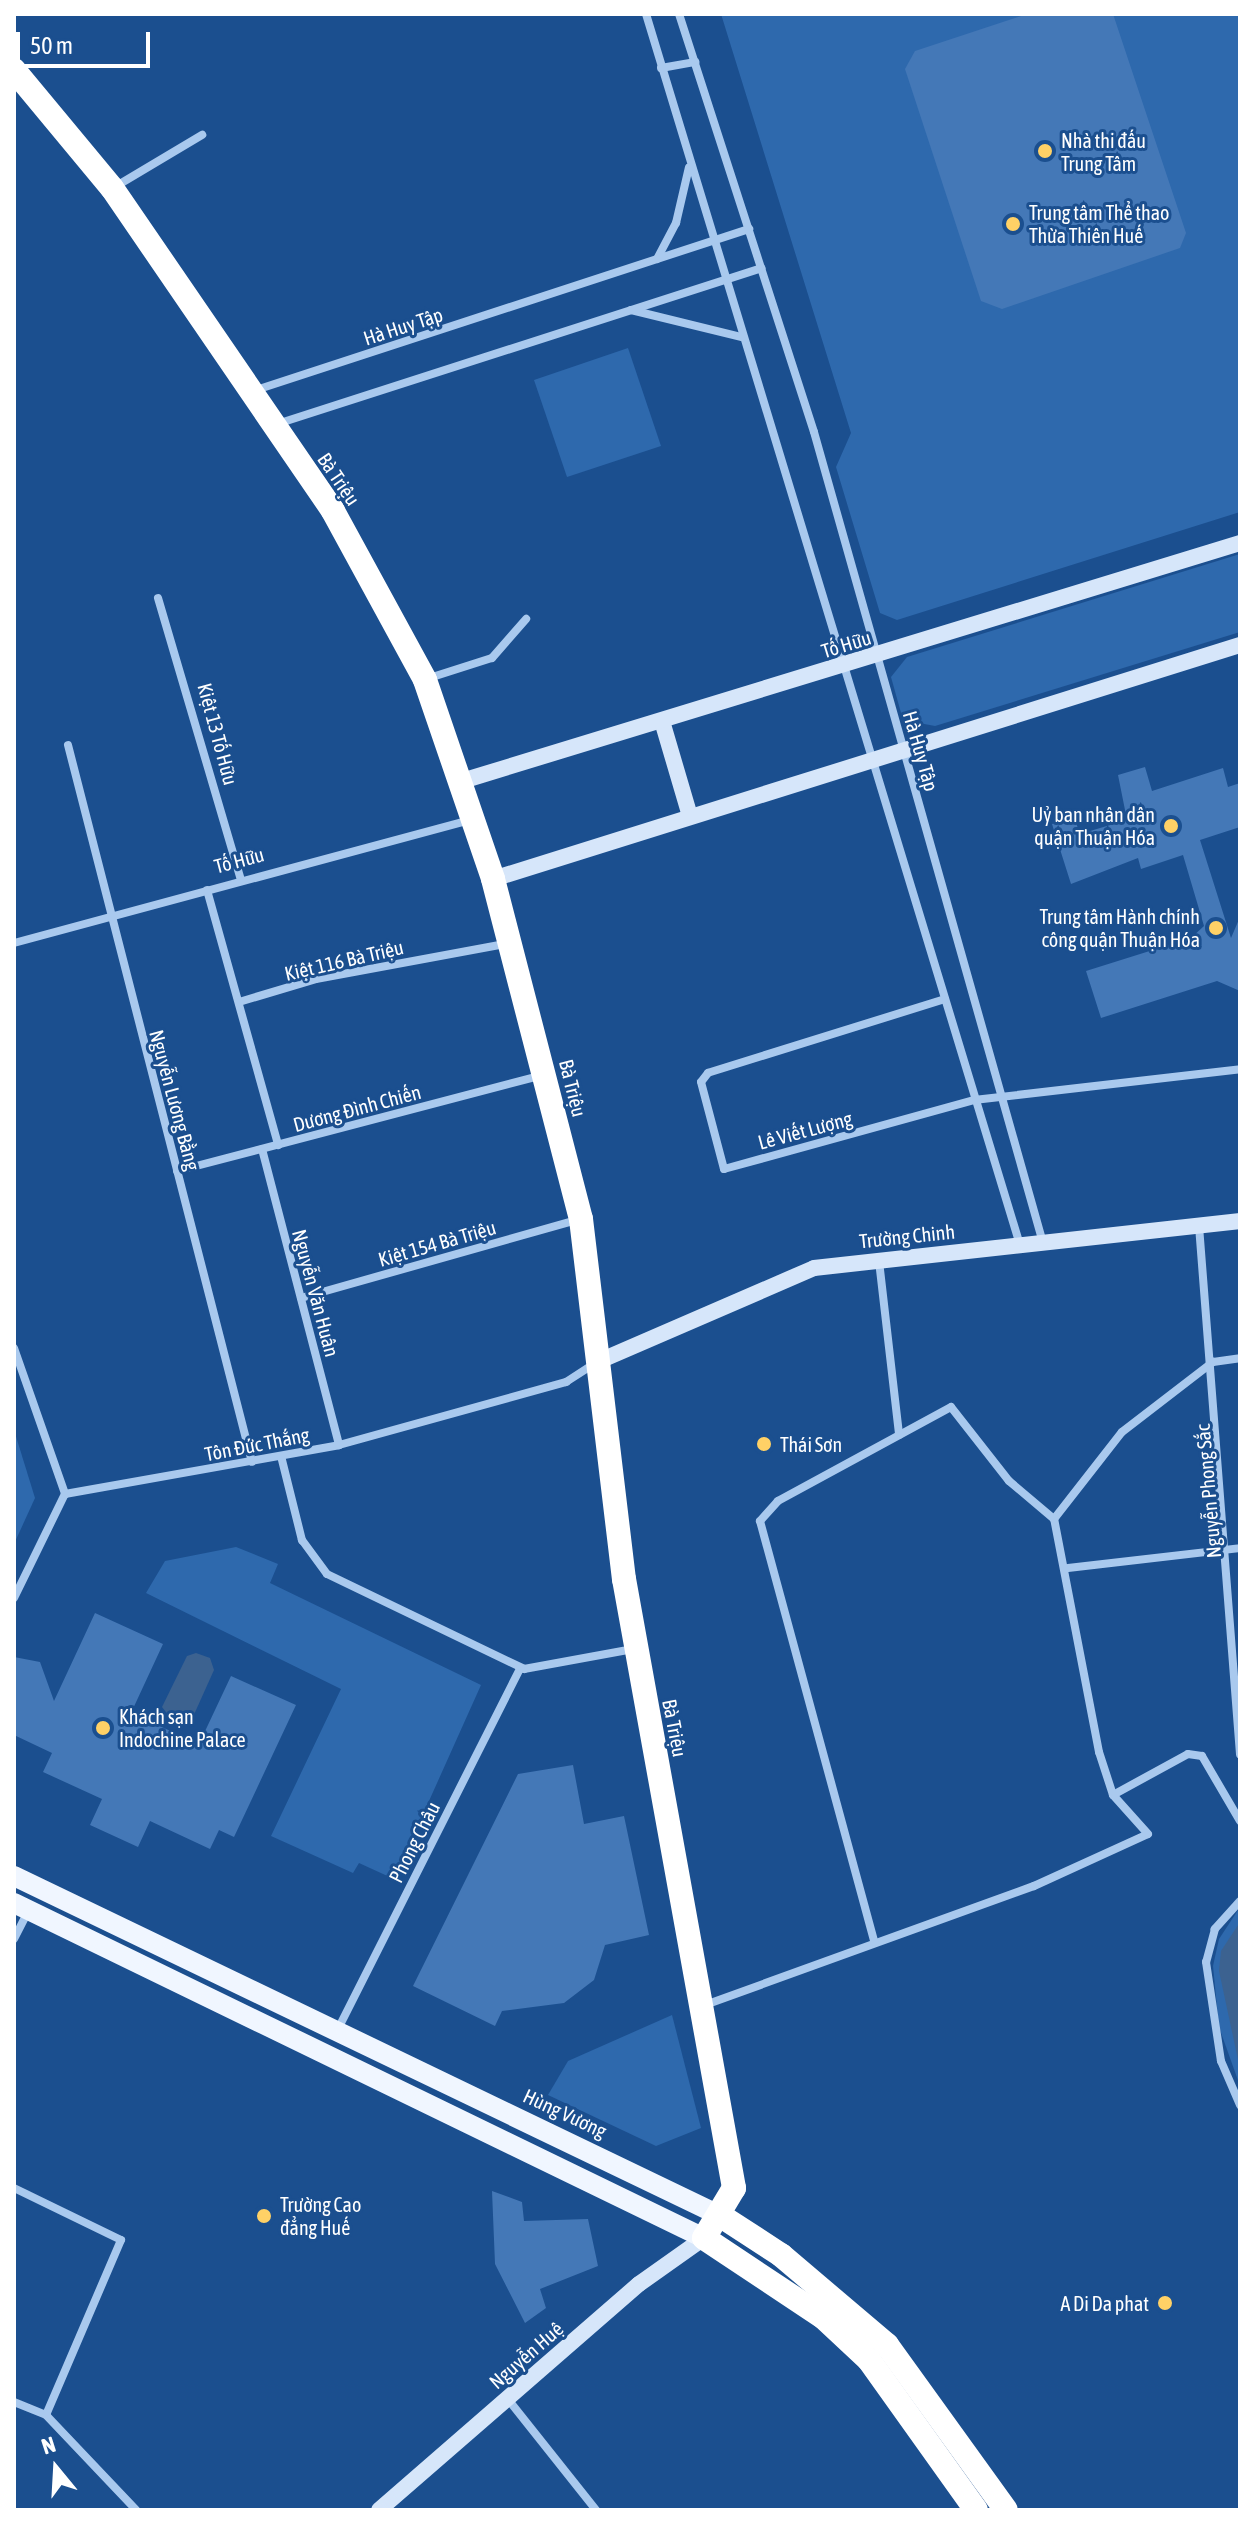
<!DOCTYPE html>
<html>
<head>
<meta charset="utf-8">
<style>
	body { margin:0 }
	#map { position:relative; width:1254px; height:2524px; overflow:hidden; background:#1b4f8f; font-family:"Asap Condensed",sans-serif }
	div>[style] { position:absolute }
	.green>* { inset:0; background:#2e69ad }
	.water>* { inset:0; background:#3c6290 }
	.building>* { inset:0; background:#4478b7 }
	.street>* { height:8px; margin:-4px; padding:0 4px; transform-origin:4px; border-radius:4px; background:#a9c9ee }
	.secondary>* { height:16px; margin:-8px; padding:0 8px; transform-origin:8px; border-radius:8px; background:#d6e6fa }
	.primary>* { height:20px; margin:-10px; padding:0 10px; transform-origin:10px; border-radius:10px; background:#f0f6ff }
	.highway>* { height:24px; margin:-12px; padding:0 12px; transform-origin:12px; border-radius:12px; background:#fff }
	.dots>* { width:22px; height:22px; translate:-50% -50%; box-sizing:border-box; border:4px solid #1b4f8f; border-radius:50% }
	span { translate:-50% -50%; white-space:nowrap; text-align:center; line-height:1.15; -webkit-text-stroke:6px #1b4f8f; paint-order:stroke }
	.poi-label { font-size:20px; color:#fff }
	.left { translate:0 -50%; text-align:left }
	.right { translate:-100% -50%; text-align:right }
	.street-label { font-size:20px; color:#fff }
	.frame { position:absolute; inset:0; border:16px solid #fff; pointer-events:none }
	.north { position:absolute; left:16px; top:2428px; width:80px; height:80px; -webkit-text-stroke:6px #1b4f8f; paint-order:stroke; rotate:342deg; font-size:22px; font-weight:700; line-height:32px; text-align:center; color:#fff }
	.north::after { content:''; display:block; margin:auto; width:28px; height:36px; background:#fff; clip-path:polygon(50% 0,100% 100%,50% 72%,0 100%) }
	.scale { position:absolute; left:16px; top:32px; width:134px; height:36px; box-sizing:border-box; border:4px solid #fff; border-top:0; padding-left:10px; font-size:24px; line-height:28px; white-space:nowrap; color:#fff; -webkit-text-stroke:6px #1b4f8f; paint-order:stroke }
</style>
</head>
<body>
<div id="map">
	<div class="green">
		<i style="clip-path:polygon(721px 14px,1240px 14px,1240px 512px,897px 620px,880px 613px,836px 467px,851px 433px)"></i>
		<i style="clip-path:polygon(628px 348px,661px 446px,567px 477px,534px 380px)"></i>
		<i style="clip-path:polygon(1240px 554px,1240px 632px,935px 726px,903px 720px,891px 677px,907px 657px)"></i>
		<i style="clip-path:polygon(14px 1430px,35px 1498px,14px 1544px)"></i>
		<i style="clip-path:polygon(236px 1547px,278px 1564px,270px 1583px,481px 1685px,394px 1879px,359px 1863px,353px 1873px,271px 1836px,341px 1689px,146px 1593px,165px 1561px)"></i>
		<i style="clip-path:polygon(1240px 1907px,1240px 2086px,1219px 2027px,1213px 1966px,1219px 1939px)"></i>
		<i style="clip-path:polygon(672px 2015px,701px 2128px,656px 2146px,548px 2095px,568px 2061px)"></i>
	</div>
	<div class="water">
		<i style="clip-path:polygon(196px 1653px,210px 1658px,214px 1670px,192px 1719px,176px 1725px,162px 1707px,187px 1656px)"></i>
		<i style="clip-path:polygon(1240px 1922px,1240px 2069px,1219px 1971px,1221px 1951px)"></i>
	</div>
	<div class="building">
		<i style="clip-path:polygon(1027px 14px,1113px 14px,1186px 233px,1180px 248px,1002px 309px,981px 301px,905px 69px,915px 51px)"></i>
		<i style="clip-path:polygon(1145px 767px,1152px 791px,1223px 768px,1228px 787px,1240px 783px,1240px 827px,1200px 840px,1231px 938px,1240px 917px,1240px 991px,1217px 981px,1101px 1018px,1086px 971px,1191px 938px,1204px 926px,1183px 855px,1141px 869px,1138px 858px,1071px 884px,1052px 824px,1074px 817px,1080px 834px,1127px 820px,1118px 775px)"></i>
		<i style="clip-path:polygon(95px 1613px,163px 1644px,131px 1713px,199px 1744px,231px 1676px,296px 1705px,234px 1837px,219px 1830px,210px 1849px,150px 1821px,138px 1847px,90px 1825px,102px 1799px,43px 1772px,52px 1753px,14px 1735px,14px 1657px,40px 1662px,54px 1701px)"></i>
		<i style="clip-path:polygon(573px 1765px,584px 1824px,624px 1816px,649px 1935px,605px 1945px,594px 1980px,564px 2003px,502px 2011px,495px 2026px,413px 1986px,518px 1774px)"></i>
		<i style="clip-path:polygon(492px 2191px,522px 2202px,524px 2221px,588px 2219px,598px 2266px,540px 2289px,546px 2308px,525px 2323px,495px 2264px)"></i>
	</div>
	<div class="street">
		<i style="left:646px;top:14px;width:1287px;rotate:73.1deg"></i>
		<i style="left:679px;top:14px;width:439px;rotate:72.1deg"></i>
		<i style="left:814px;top:432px;width:843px;rotate:74.23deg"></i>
		<i style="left:661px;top:68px;width:35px;rotate:-10deg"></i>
		<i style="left:113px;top:188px;width:104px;rotate:-30.8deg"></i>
		<i style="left:657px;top:259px;width:41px;rotate:-62.2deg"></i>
		<i style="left:676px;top:223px;width:57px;rotate:-76.9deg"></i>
		<i style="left:631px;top:310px;width:113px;rotate:13.8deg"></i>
		<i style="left:256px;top:390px;width:519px;rotate:-18.09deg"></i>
		<i style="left:277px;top:424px;width:509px;rotate:-17.83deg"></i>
		<i style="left:158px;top:598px;width:294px;rotate:73.6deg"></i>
		<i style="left:426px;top:679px;width:69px;rotate:-17.7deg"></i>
		<i style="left:492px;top:658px;width:52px;rotate:-48.9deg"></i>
		<i style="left:68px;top:745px;width:740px;rotate:75.61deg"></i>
		<i style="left:207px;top:890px;width:265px;rotate:74.4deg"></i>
		<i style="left:14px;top:943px;width:471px;rotate:-15.1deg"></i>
		<i style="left:945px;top:999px;width:248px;rotate:162.7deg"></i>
		<i style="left:708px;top:1073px;width:11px;rotate:128deg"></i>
		<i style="left:701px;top:1082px;width:90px;rotate:75.2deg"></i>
		<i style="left:724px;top:1169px;width:259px;rotate:-15.4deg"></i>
		<i style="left:974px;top:1100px;width:268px;rotate:-6.6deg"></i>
		<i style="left:239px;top:1002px;width:80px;rotate:-16.6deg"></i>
		<i style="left:316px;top:979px;width:192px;rotate:-10.5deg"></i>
		<i style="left:262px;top:1149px;width:306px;rotate:75.4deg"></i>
		<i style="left:177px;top:1171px;width:375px;rotate:-14.7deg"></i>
		<i style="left:1199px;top:1226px;width:530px;rotate:85.56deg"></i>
		<i style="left:879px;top:1261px;width:175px;rotate:83.4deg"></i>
		<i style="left:301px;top:1298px;width:287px;rotate:-15.8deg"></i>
		<i style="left:14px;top:1348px;width:155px;rotate:70.7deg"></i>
		<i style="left:281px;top:1456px;width:87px;rotate:76deg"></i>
		<i style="left:302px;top:1540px;width:42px;rotate:53.7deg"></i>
		<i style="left:327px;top:1574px;width:219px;rotate:25.7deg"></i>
		<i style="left:524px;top:1669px;width:111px;rotate:-10.4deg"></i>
		<i style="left:65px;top:1494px;width:278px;rotate:-10.1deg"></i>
		<i style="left:339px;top:1445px;width:236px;rotate:-15.5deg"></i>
		<i style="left:566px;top:1382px;width:33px;rotate:-33deg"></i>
		<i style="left:1054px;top:1519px;width:110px;rotate:-52deg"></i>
		<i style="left:1122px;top:1432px;width:115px;rotate:-37.6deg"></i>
		<i style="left:1213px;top:1362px;width:27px;rotate:-8deg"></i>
		<i style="left:1068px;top:1568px;width:173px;rotate:-6.6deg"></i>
		<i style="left:14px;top:1598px;width:116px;rotate:-63.9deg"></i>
		<i style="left:1113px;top:1795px;width:85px;rotate:-28.7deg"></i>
		<i style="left:1188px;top:1754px;width:14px;rotate:8deg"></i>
		<i style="left:1202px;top:1756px;width:75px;rotate:59.7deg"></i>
		<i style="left:1240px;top:1901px;width:38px;rotate:132deg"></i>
		<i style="left:1215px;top:1929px;width:34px;rotate:105deg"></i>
		<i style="left:1206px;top:1962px;width:100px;rotate:81.4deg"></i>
		<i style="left:1221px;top:2061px;width:48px;rotate:66.6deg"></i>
		<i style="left:14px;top:1939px;width:31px;rotate:-63deg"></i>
		<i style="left:705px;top:2005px;width:350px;rotate:-19.9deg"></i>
		<i style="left:1034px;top:1886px;width:125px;rotate:-24.5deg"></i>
		<i style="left:1148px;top:1834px;width:52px;rotate:-131.9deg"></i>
		<i style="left:1113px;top:1795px;width:45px;rotate:-108deg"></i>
		<i style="left:1099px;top:1752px;width:237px;rotate:-100.9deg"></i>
		<i style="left:1054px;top:1519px;width:59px;rotate:-139.8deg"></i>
		<i style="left:1009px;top:1481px;width:94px;rotate:-128.1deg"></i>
		<i style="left:951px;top:1407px;width:197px;rotate:151.5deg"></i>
		<i style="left:778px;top:1501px;width:27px;rotate:132deg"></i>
		<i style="left:760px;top:1521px;width:436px;rotate:74.8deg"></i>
		<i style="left:337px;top:2031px;width:407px;rotate:-63.2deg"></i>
		<i style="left:14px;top:2188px;width:119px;rotate:25.9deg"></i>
		<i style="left:121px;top:2240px;width:190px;rotate:113.2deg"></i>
		<i style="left:507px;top:2398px;width:143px;rotate:51.5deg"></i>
		<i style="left:14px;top:2402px;width:35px;rotate:22deg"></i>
		<i style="left:46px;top:2415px;width:131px;rotate:46.5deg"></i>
	</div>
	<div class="secondary">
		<i style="left:662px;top:721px;width:99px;rotate:73.6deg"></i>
		<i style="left:462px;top:781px;width:814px;rotate:-17.01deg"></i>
		<i style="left:493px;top:879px;width:783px;rotate:-17.39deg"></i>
		<i style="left:597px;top:1362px;width:236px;rotate:-23.4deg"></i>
		<i style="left:814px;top:1268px;width:429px;rotate:-6.3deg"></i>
		<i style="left:379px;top:2510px;width:344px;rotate:-41deg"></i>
		<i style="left:639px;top:2284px;width:80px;rotate:-35.3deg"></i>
	</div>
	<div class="primary">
		<i style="left:14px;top:1876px;width:785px;rotate:25.68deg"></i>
		<i style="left:14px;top:1903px;width:767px;rotate:25.9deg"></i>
	</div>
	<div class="highway">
		<i style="left:14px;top:70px;width:153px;rotate:50.3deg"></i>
		<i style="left:112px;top:188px;width:391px;rotate:55.6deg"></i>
		<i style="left:333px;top:511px;width:192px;rotate:61.4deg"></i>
		<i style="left:425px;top:680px;width:210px;rotate:71.1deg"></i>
		<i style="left:493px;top:879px;width:351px;rotate:75.5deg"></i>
		<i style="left:581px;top:1219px;width:363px;rotate:83.2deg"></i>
		<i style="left:624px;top:1579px;width:619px;rotate:79.76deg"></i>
		<i style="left:734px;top:2188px;width:58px;rotate:121deg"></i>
		<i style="left:704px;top:2238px;width:143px;rotate:33.6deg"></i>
		<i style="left:823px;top:2317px;width:63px;rotate:43.1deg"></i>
		<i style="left:869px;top:2360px;width:184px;rotate:54.5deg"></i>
		<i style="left:721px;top:2216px;width:72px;rotate:33deg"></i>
		<i style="left:781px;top:2255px;width:139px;rotate:40.3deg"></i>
		<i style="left:887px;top:2345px;width:203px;rotate:54.2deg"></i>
	</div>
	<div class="dots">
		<i style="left:1045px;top:151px;background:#ffd166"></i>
		<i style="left:1013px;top:224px;background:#ffd166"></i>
		<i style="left:1171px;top:826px;background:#ffd166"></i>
		<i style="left:1216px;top:928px;background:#ffd166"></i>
		<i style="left:764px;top:1444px;background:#ffd166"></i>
		<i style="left:103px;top:1728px;background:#ffd166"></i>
		<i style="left:264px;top:2216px;background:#ffd166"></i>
		<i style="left:1165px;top:2303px;background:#ffd166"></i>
	</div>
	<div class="poi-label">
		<span class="left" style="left:1061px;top:152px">Nhà thi đấu<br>Trung Tâm</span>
		<span class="left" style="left:1029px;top:224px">Trung tâm Thể thao<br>Thừa Thiên Huế</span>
		<span class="right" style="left:1155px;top:826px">Uỷ ban nhân dân<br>quận Thuận Hóa</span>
		<span class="right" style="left:1200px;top:928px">Trung tâm Hành chính<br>công quận Thuận Hóa</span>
		<span class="left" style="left:780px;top:1444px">Thái Sơn</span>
		<span class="left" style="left:119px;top:1728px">Khách sạn<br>Indochine Palace</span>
		<span class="left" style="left:280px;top:2216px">Trường Cao<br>đẳng Huế</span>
		<span class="right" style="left:1149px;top:2303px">A Di Da phat</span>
	</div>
	<div class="street-label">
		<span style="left:403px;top:326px;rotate:-18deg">Hà Huy Tập</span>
		<span style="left:339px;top:479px;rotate:56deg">Bà Triệu</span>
		<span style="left:846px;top:644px;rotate:-17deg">Tố Hữu</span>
		<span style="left:218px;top:734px;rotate:75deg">Kiệt 13 Tố Hữu</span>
		<span style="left:921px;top:751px;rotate:74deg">Hà Huy Tập</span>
		<span style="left:239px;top:860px;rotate:-15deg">Tố Hữu</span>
		<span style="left:344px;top:960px;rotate:-13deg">Kiệt 116 Bà Triệu</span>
		<span style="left:573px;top:1088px;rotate:76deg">Bà Triệu</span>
		<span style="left:175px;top:1100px;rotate:75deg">Nguyễn Lương Bằng</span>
		<span style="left:357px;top:1108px;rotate:-15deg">Dương Đình Chiến</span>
		<span style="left:805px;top:1130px;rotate:-15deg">Lê Viết Lượng</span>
		<span style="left:907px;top:1236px;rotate:-6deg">Trường Chinh</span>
		<span style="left:437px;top:1243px;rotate:-16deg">Kiệt 154 Bà Triệu</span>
		<span style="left:316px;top:1293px;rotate:75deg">Nguyễn Văn Huân</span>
		<span style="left:257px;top:1444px;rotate:-11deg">Tôn Đức Thắng</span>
		<span style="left:1208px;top:1491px;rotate:-95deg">Nguyễn Phong Sắc</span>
		<span style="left:675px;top:1728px;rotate:79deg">Bà Triệu</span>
		<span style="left:414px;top:1842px;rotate:-63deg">Phong Châu</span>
		<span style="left:565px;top:2113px;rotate:25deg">Hùng Vương</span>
		<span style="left:526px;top:2355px;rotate:-41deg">Nguyễn Huệ</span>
	</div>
	<div class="frame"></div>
	<div class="north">N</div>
	<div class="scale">50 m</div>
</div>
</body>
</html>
